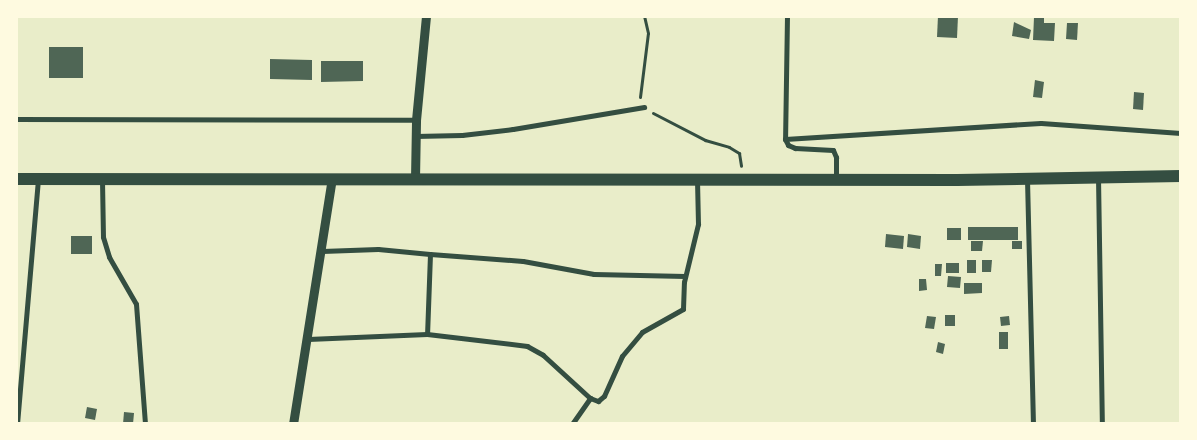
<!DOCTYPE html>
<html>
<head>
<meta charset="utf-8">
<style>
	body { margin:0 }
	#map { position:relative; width:1197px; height:440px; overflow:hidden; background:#e9edc9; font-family:"Source Serif 4",serif }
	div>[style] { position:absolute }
	.building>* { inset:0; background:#4f6655 }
	.path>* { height:3px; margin:-1.5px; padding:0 1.5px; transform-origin:1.5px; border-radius:1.5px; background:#344e41 }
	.minor>* { height:5px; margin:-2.5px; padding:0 2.5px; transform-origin:2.5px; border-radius:2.5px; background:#344e41 }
	.tertiary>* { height:9px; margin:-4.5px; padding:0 4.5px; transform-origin:4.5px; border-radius:4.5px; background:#344e41 }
	.primary>* { height:12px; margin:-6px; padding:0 6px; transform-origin:6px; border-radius:6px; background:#344e41 }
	span { translate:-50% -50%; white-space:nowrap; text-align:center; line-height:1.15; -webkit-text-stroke:4px #fefae0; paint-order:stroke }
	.frame { position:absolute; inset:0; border:18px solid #fefae0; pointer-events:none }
</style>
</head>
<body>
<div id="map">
	<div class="building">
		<i style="clip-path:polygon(938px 16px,958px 16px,957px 38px,937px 37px)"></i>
		<i style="clip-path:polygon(1034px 17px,1044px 18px,1044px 23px,1055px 23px,1054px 41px,1033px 40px)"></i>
		<i style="clip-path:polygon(1014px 22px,1031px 30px,1029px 39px,1012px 36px)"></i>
		<i style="clip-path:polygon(1067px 23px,1078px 23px,1077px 40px,1066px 39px)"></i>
		<i style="clip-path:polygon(49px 47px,83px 47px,83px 78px,49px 78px)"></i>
		<i style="clip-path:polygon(270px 59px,312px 60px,312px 80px,270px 79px)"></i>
		<i style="clip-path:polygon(321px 61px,363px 61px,363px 81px,321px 82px)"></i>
		<i style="clip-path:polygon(1035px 80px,1044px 82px,1042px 98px,1033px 97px)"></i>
		<i style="clip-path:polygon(1134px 92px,1144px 93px,1143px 110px,1133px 109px)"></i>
		<i style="clip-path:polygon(968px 227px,1018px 227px,1018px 240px,968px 240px)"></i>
		<i style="clip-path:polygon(947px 228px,961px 228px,961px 240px,947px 240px)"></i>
		<i style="clip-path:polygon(886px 234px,904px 236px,903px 249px,885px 247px)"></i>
		<i style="clip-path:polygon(908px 234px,921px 236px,920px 249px,907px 247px)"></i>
		<i style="clip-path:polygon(71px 236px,92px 236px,92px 254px,71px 254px)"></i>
		<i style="clip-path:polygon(971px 241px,983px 241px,982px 251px,971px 251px)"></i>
		<i style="clip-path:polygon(1012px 241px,1022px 241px,1022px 249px,1012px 249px)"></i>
		<i style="clip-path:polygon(967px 260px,976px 260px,976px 273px,967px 273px)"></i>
		<i style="clip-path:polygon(982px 260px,992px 260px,991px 272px,982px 272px)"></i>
		<i style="clip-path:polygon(946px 263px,959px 263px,959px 273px,946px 273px)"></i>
		<i style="clip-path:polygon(935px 264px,942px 264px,941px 276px,935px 276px)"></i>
		<i style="clip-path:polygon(948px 276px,961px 277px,960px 288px,947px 287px)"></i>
		<i style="clip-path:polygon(919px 279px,926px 279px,927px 290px,919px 291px)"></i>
		<i style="clip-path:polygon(964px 283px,982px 283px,982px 293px,964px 294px)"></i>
		<i style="clip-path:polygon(945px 315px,955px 315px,955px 326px,945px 326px)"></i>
		<i style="clip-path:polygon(927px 316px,936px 317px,934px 329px,925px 328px)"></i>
		<i style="clip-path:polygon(1009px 316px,1010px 325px,1001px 326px,1000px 317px)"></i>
		<i style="clip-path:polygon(999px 332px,1008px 332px,1008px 349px,999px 349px)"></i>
		<i style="clip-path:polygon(938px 342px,945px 344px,943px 354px,936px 352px)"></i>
		<i style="clip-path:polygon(87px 407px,97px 409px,95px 420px,85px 418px)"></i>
		<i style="clip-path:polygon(124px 412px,134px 413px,133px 424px,123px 424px)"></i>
	</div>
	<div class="path">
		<i style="left:640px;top:97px;width:64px;rotate:-82.9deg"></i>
		<i style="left:648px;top:33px;width:17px;rotate:-103deg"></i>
		<i style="left:653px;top:113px;width:59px;rotate:27.4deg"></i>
		<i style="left:705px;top:140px;width:25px;rotate:16deg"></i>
		<i style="left:729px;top:147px;width:12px;rotate:31deg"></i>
		<i style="left:739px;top:153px;width:13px;rotate:81deg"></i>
	</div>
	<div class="minor">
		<i style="left:787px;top:16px;width:123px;rotate:90.9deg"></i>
		<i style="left:785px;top:139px;width:7px;rotate:63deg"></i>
		<i style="left:788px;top:145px;width:8px;rotate:23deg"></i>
		<i style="left:795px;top:148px;width:38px;rotate:3deg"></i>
		<i style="left:833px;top:150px;width:8px;rotate:67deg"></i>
		<i style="left:836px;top:157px;width:21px;rotate:90deg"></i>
		<i style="left:16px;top:119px;width:400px;rotate:0.1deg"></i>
		<i style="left:415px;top:136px;width:47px;rotate:-1.2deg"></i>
		<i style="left:462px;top:135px;width:51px;rotate:-6.7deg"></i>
		<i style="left:513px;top:129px;width:133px;rotate:-9.5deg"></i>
		<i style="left:785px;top:139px;width:256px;rotate:-3.6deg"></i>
		<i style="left:1041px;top:123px;width:140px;rotate:4.1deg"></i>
		<i style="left:1098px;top:177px;width:247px;rotate:89.1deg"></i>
		<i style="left:1027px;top:179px;width:245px;rotate:88.6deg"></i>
		<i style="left:102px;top:180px;width:57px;rotate:89deg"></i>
		<i style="left:103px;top:237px;width:21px;rotate:73deg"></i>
		<i style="left:109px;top:257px;width:54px;rotate:60.1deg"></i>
		<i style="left:136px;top:304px;width:120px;rotate:85.7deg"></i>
		<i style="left:322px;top:251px;width:56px;rotate:-2deg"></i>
		<i style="left:378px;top:249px;width:52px;rotate:5.5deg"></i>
		<i style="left:430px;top:254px;width:80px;rotate:92.1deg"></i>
		<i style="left:430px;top:254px;width:93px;rotate:4.3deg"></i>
		<i style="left:523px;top:261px;width:72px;rotate:10.4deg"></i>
		<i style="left:594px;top:274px;width:91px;rotate:1.3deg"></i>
		<i style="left:308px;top:339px;width:119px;rotate:-2.4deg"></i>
		<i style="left:427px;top:334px;width:101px;rotate:6.8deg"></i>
		<i style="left:527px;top:346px;width:18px;rotate:29deg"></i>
		<i style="left:543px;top:355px;width:64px;rotate:42.5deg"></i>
		<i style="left:17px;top:424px;width:245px;rotate:-85.1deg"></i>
		<i style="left:572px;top:424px;width:32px;rotate:-55deg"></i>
		<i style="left:590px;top:398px;width:9px;rotate:21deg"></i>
		<i style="left:598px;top:401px;width:8px;rotate:-40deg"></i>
		<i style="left:604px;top:396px;width:44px;rotate:-65.8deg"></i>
		<i style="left:622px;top:356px;width:31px;rotate:-50deg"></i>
		<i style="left:642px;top:332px;width:47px;rotate:-29.3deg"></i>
		<i style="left:683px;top:309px;width:27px;rotate:-88deg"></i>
		<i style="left:684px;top:282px;width:60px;rotate:-76.4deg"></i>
		<i style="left:698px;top:224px;width:44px;rotate:-91.3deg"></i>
	</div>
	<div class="tertiary">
		<i style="left:415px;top:179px;width:59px;rotate:-89deg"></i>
		<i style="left:416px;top:120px;width:104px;rotate:-84.5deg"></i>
		<i style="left:293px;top:424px;width:249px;rotate:-81deg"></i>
	</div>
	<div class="primary">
		<i style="left:16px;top:179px;width:941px;rotate:0.06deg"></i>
		<i style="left:957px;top:180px;width:224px;rotate:-1deg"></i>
	</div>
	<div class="frame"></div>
</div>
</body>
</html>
